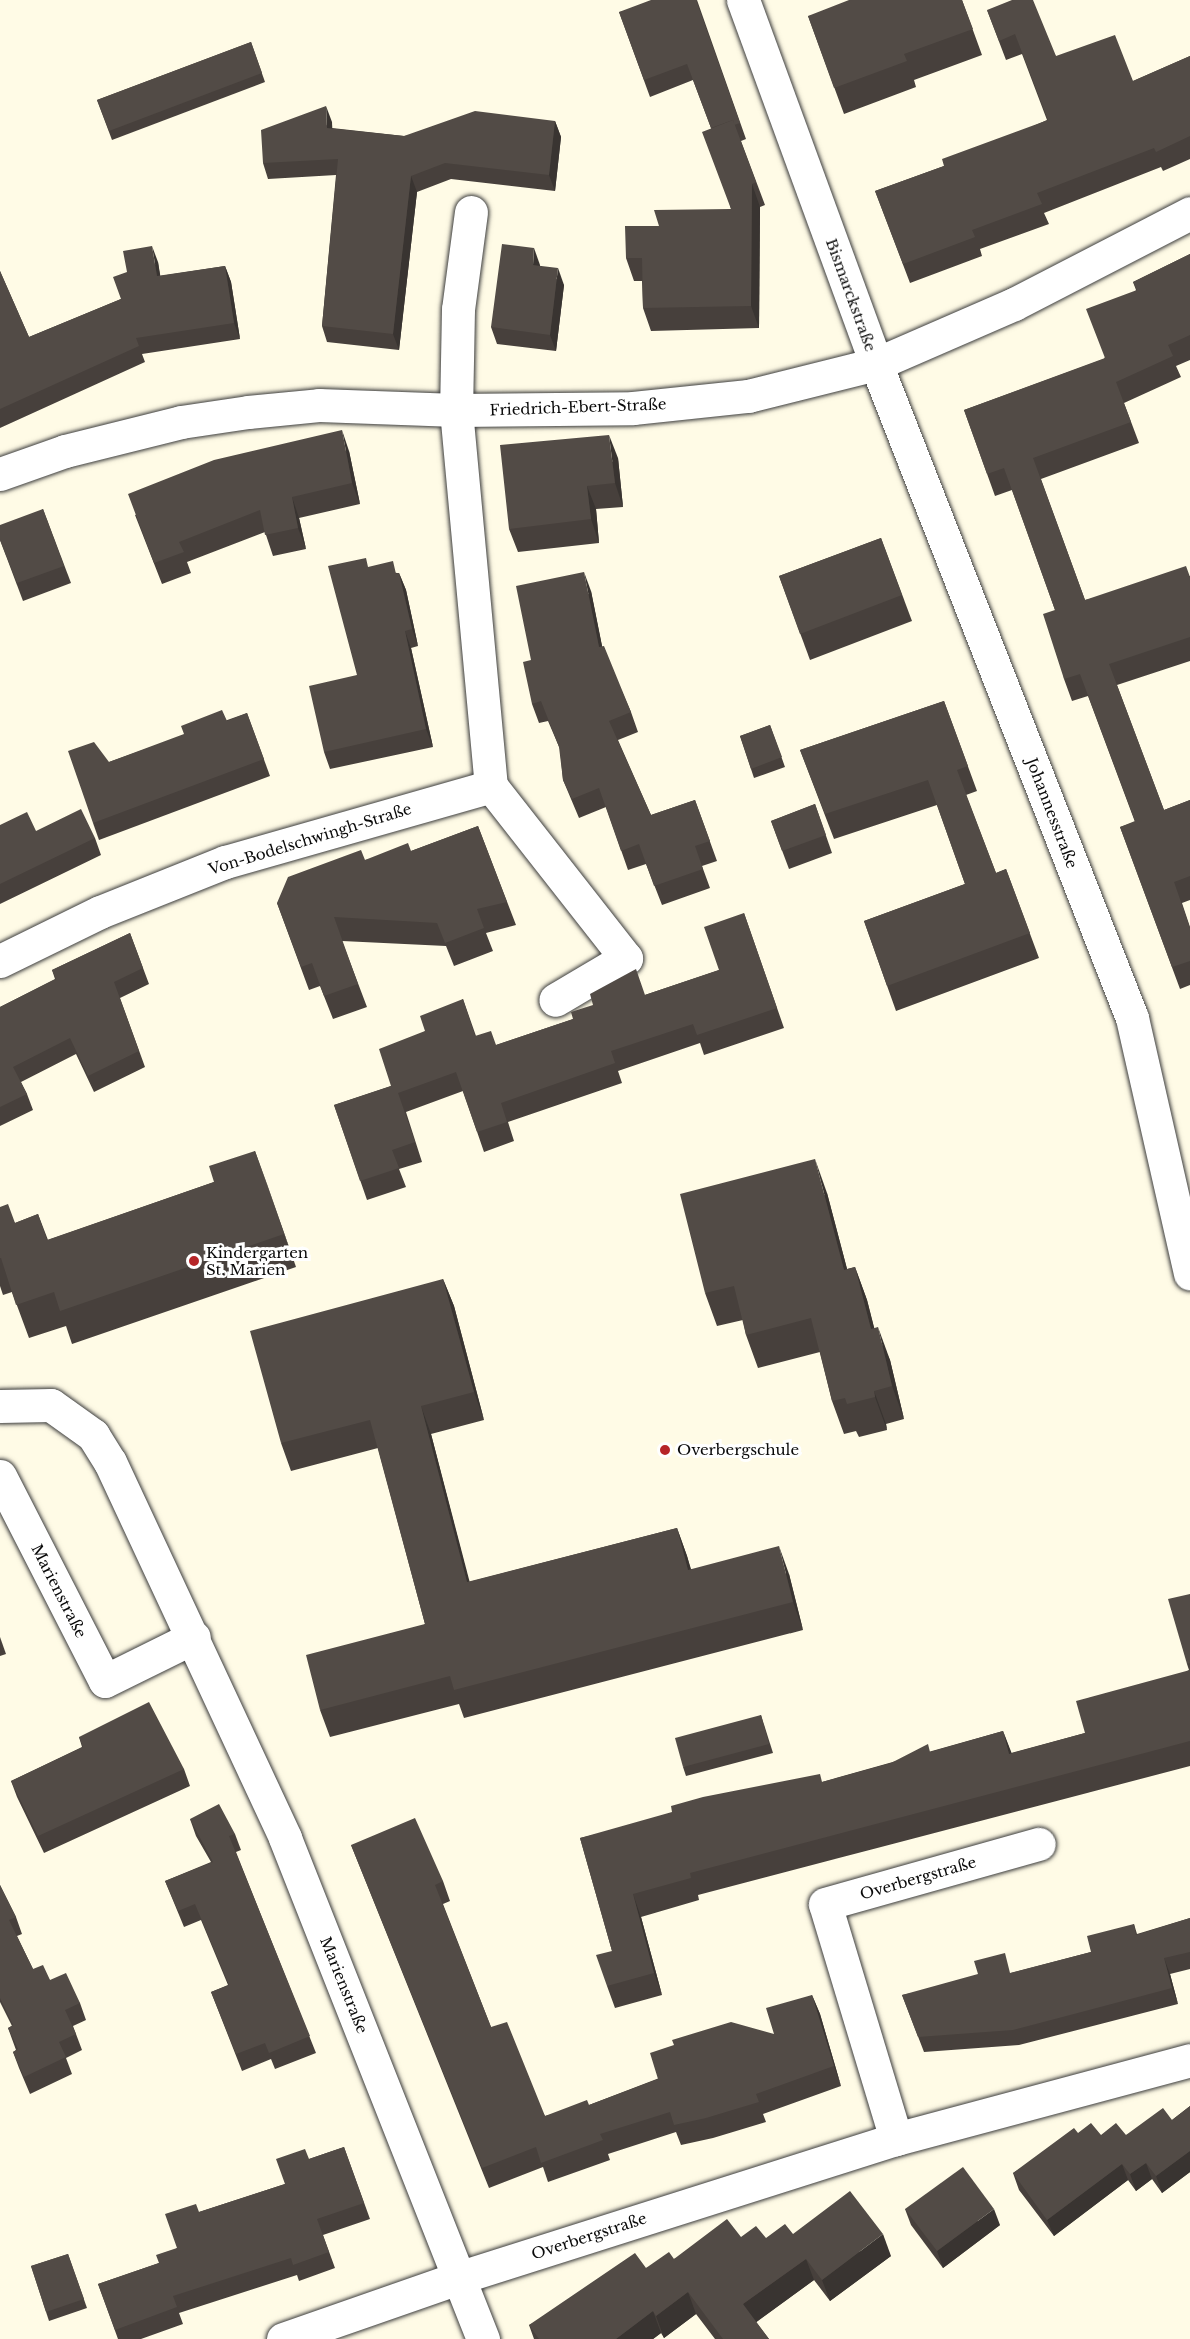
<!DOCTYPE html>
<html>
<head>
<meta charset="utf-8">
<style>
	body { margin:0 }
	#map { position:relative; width:1190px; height:2339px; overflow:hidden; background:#fffbe6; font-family:"Libre Baskerville",serif }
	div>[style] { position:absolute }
	.roads { filter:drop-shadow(0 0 2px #3d3d3d) drop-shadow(0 0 2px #3d3d3d) }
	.minor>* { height:33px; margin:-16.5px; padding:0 16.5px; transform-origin:16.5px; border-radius:16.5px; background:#fff }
	.wall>* { inset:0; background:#47403c }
	.shaded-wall>* { inset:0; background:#393431 }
	.building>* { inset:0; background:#524b46 }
	.dots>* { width:16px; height:16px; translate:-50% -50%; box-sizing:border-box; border:3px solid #fff; border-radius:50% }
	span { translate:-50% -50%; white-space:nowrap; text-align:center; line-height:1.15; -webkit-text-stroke:6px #fff; paint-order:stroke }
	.street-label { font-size:15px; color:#0a0a0a }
	.poi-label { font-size:15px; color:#0a0a0a }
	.left { translate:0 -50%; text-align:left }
</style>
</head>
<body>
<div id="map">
	<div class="roads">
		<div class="minor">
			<i style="left:743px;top:0;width:388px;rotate:69.9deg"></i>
			<i style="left:876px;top:364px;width:702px;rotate:68.62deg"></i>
			<i style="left:1132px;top:1018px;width:262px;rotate:77.2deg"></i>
			<i style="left:471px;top:212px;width:98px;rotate:97.6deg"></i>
			<i style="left:458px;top:309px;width:101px;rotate:91.1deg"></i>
			<i style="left:456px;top:410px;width:378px;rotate:84.7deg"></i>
			<i style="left:491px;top:786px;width:219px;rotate:51.9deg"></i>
			<i style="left:626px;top:958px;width:82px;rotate:149.4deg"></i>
			<i style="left:0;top:474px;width:69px;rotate:-19.5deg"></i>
			<i style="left:65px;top:451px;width:120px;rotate:-14deg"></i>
			<i style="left:181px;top:422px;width:68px;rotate:-8.5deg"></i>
			<i style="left:248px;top:412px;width:71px;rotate:-5.6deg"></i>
			<i style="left:319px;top:405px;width:137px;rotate:2.1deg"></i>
			<i style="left:456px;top:410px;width:177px;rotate:-0.6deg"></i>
			<i style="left:633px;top:408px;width:116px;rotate:-6deg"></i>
			<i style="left:748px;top:396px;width:132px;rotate:-14deg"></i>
			<i style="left:876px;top:364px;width:150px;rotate:-23.5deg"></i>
			<i style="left:1014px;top:304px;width:198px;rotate:-27.3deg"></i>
			<i style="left:0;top:961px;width:111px;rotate:-26.1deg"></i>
			<i style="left:100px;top:912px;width:135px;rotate:-21.8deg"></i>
			<i style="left:225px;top:862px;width:277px;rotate:-15.9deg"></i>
			<i style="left:0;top:1406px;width:51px;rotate:-1.1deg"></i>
			<i style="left:51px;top:1405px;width:52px;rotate:35.5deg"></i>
			<i style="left:93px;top:1435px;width:32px;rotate:58deg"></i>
			<i style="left:110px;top:1462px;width:415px;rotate:65deg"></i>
			<i style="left:285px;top:1838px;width:539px;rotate:68.44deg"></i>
			<i style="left:0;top:1476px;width:230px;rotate:62.9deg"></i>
			<i style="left:105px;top:1681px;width:99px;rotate:-26.3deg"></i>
			<i style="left:896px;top:2139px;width:245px;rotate:-106.8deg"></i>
			<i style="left:825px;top:1904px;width:222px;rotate:-15.7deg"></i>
			<i style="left:283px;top:2339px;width:188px;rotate:-19.2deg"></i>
			<i style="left:461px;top:2277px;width:456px;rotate:-17.6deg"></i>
			<i style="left:896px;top:2139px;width:304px;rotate:-15deg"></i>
		</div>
	</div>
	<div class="wall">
		<i style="clip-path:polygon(697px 0,746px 139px,741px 141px,765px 205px,760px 207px,759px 328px,651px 331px,643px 308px,642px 281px,634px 281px,626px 258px,659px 226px,731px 209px,711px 128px,693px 80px,650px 97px,619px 12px)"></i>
		<i style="clip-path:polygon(962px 0,982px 55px,914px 80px,916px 87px,844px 114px,808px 16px)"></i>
		<i style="clip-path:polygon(987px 10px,1056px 56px,1133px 81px,1190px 56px,1190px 159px,1163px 171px,1161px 167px,1044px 213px,1049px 224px,980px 249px,982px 256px,910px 283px,875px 191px,944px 166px,1047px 120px,1022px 54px,1006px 60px)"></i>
		<i style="clip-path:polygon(251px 42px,265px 82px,112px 140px,97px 100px)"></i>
		<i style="clip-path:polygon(555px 121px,561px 137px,555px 191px,451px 179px,417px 192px,399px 350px,327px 342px,322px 326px,336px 175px,268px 179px,263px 163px,332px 122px,332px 128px,404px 136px)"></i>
		<i style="clip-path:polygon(1190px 254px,1190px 360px,1176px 366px,1181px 377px,1124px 403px,1139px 443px,1041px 479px,1085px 600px,1190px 576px,1190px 661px,1117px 685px,1164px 810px,1190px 800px,1190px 900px,1182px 903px,1190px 927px,1190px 985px,1180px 989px,1120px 827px,1135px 822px,1088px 696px,1072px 701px,1064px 679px,1055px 610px,1012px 490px,995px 496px,964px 410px,1104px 359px,1136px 290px,1133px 282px)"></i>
		<i style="clip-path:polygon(158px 262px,160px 276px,225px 266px,231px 282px,240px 339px,142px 354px,145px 362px,0 428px,0 271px,29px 337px,121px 299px)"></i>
		<i style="clip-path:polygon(540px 265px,540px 266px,564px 285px,556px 351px,497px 344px,491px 327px)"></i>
		<i style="clip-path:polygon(349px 451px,360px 504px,299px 518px,306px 549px,273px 556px,265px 532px,187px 562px,191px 573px,162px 584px,135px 515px)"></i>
		<i style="clip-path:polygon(618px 458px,623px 507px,596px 509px,599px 543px,518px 552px,509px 529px)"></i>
		<i style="clip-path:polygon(43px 509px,71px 583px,23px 601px,0 540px)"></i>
		<i style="clip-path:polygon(881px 538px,912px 621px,810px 660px,779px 576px)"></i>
		<i style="clip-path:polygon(369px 567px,397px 573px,399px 573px,406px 590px,418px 646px,411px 648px,433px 747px,330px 769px,324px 752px,357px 675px)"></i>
		<i style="clip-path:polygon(591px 591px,602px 646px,631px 712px,638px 732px,618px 740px,651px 815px,695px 800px,717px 861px,702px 866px,710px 888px,662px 905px,646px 864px,628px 870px,606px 807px,579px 818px,563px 780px,560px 749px,548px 721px,539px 723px,532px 704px,531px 660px)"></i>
		<i style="clip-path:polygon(944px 701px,977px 791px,966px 795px,996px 873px,1006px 869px,1039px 958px,896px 1011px,864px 921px,965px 884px,937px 805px,834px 839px,800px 750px)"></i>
		<i style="clip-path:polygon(247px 713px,270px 776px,99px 840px,93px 823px,109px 762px)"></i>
		<i style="clip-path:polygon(770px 725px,785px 767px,754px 778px,740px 736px)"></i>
		<i style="clip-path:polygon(815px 804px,832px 853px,789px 869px,771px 821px)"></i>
		<i style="clip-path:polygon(0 825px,36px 831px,95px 838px,101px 855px,0 904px)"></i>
		<i style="clip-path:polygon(478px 826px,516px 925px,486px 933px,493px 951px,454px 966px,446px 946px,342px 941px,367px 1007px,333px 1019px,320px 986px,309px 990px,277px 903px,365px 860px,411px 851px)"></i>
		<i style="clip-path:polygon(744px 913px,784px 1028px,704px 1055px,700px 1043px,618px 1071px,622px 1083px,508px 1122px,514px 1141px,484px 1152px,463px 1091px,406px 1112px,422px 1162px,399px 1169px,406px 1187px,367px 1200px,334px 1105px,391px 1086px,425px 1031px,463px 999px,476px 1036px,496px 1045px,719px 970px)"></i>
		<i style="clip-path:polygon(130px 933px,149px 984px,120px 998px,145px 1067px,94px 1092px,76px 1054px,21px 1082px,27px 1094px,33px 1110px,0 1126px,0 1007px,55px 979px,52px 970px)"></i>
		<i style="clip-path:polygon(255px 1151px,296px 1267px,72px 1344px,66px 1326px,29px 1338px,12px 1292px,3px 1295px,0 1286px,0 1207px,15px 1223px,38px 1214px,48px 1240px,214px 1182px)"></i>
		<i style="clip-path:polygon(827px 1193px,847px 1269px,855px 1267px,867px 1300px,874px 1328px,890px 1360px,904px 1419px,886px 1424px,887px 1430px,859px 1437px,856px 1431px,844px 1434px,832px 1401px,820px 1352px,758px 1368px,746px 1335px,743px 1320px,717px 1326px,705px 1293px)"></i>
		<i style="clip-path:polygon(443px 1279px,454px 1306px,484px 1420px,431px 1434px,469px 1582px,677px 1528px,687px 1556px,691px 1569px,789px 1574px,803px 1630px,464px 1718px,459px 1704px,330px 1737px,320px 1710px,425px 1624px,378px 1448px,291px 1471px,281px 1443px)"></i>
		<i style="clip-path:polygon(1190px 1594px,1190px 1766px,698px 1895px,699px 1900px,641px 1917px,662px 1995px,615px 2008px,607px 1986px,612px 1951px,580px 1838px,822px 1782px,1003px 1731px,1011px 1753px,1085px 1733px,1189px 1670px,1187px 1664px)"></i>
		<i style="clip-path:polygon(0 1637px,6px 1654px,0 1656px)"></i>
		<i style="clip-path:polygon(761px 1715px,773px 1753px,686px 1776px,683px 1767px)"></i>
		<i style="clip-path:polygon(79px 1737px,184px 1769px,190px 1786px,44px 1853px,17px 1797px,11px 1781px,82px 1747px)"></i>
		<i style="clip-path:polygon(190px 1819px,235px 1834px,241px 1850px,236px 1852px,316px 2053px,275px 2069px,271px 2059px,242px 2071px,211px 1992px,228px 1985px,201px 1920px,184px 1927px,165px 1881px,211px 1862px,196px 1836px)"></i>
		<i style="clip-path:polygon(351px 1845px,443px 1881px,450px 1901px,443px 1904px,491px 2027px,545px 2116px,589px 2105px,774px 2034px,812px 1995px,820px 2014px,841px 2086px,763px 2114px,766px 2122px,713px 2138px,681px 2145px,676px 2132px,608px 2154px,610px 2160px,548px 2182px,543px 2167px,489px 2188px)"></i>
		<i style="clip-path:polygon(0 1885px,16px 1917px,22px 1934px,17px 1936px,33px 1969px,50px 1980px,80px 2003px,86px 2020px,73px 2026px,82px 2050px,66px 2058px,72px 2074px,30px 2094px,19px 2068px,13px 2052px,16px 2050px,8px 2028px,12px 2026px,0 2002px)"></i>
		<i style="clip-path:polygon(1190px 1918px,1190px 1969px,1170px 1974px,1178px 2004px,1019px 2045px,924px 2052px,902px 1995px,1011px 1973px,1091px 1952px,1134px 1924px,1137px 1934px)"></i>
		<i style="clip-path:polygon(1190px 2106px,1190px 2172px,1162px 2193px,1152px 2179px,1136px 2191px,1128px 2180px,1054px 2236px,1019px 2190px,1013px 2173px,1078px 2133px,1101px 2135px,1126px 2135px,1172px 2120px)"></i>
		<i style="clip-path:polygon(344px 2147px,370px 2219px,323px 2235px,335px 2268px,299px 2281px,297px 2275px,179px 2313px,183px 2324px,141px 2339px,118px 2339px,98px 2284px,159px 2263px,177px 2248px,199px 2212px,285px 2184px,309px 2159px)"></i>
		<i style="clip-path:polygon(905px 2209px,1000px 2225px,943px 2268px,911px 2225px)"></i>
		<i style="clip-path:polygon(741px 2237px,766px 2238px,891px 2256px,830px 2301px,814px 2280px,756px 2322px,769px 2339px,715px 2339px,696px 2314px,664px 2338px,661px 2333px,653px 2339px,534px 2339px,529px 2325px,646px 2268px)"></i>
		<i style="clip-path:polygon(68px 2254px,87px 2308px,49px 2321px,31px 2266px)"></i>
	</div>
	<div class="shaded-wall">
		<i style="clip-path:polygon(326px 106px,332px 122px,333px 144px,327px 128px)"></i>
		<i style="clip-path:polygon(555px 121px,561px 137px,555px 191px,549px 175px)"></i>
		<i style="clip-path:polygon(411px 176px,417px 192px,399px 350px,393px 334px)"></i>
		<i style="clip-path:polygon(752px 184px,760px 207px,759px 328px,751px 306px)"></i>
		<i style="clip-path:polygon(152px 246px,158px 262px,163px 292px,157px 276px)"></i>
		<i style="clip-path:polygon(534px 248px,540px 265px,539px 282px,533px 265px)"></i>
		<i style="clip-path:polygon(225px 266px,231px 282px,240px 339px,234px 323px)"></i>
		<i style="clip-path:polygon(558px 268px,564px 285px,556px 351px,550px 335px)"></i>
		<i style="clip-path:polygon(342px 430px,349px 451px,360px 504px,352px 483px)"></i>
		<i style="clip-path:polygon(609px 435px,618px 458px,623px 507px,615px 483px)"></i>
		<i style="clip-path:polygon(587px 486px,596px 509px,599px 543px,591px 519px)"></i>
		<i style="clip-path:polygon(292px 497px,299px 518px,306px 549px,298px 528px)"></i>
		<i style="clip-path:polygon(584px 572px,591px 591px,606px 666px,599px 647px)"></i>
		<i style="clip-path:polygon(399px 573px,406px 590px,418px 646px,412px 629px)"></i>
		<i style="clip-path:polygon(405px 631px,411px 648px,433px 747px,426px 729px)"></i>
		<i style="clip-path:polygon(255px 1151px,267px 1184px,296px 1267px,284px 1234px)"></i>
		<i style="clip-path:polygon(815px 1159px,827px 1193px,856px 1303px,844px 1270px)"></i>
		<i style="clip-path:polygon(855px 1267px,867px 1300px,883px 1362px,871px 1329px)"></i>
		<i style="clip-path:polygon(443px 1279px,454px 1306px,484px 1420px,474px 1392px)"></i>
		<i style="clip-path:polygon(878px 1327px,890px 1360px,904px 1419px,892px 1386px)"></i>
		<i style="clip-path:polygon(874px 1391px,886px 1424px,887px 1430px,875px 1397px)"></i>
		<i style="clip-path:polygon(421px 1406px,431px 1434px,477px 1610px,467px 1582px)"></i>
		<i style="clip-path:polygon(677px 1528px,687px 1556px,698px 1597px,688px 1570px)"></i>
		<i style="clip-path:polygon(779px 1546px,789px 1574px,803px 1630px,793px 1602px)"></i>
		<i style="clip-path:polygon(1003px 1731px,1012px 1754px,1009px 1754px)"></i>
		<i style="clip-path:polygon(633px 1894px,641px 1917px,662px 1995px,654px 1973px)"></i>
		<i style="clip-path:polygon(1164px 1958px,1170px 1974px,1178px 2004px,1172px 1988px)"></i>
		<i style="clip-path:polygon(812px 1995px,820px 2014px,841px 2086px,834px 2066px)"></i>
		<i style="clip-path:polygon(1190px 2151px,1190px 2172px,1162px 2193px,1156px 2176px)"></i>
		<i style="clip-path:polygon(1146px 2163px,1152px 2179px,1136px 2191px,1130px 2174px)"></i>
		<i style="clip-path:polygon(1122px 2164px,1128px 2180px,1054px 2236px,1047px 2220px)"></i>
		<i style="clip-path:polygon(994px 2209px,1000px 2225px,943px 2268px,937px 2251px)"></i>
		<i style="clip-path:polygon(883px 2234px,891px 2256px,830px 2301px,822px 2280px)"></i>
		<i style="clip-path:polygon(806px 2259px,814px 2280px,751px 2326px,743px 2304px)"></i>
		<i style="clip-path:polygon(688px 2292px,696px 2314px,664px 2338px,656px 2316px)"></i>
		<i style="clip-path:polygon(653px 2311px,661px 2333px,653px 2339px,616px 2339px)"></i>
	</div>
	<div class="building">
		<i style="clip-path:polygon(651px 0,696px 0,740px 123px,734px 125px,733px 120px,711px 128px,687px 64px,644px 80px,619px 12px)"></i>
		<i style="clip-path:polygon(849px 0,962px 0,973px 29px,904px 54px,907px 61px,834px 88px,808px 16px)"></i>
		<i style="clip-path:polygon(1012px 0,1033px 0,1056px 56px,1115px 35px,1133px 81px,1190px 56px,1190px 136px,1156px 152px,1154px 148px,1037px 193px,1042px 204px,972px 230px,975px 237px,903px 264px,875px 191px,944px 166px,942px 159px,1048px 120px,1015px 34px,999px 41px,987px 10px)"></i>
		<i style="clip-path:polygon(251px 42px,262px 73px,109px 131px,97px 100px)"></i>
		<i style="clip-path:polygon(326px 106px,327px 128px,404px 136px,475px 111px,555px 121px,549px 175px,445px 163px,411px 176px,393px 334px,322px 326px,338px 159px,263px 163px,261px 130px)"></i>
		<i style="clip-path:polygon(733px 120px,756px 182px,752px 184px,751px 306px,643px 308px,642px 258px,626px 258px,625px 226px,659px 226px,654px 210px,731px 209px,702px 132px)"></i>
		<i style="clip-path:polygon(502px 244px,534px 248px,533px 265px,558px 268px,550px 335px,491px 327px)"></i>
		<i style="clip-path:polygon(152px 246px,157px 276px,225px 266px,234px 323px,136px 338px,139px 346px,0 409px,0 271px,29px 337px,121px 299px,113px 277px,127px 272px,123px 251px)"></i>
		<i style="clip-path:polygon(1190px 254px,1190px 335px,1168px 345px,1173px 356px,1116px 382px,1131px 422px,1033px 458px,1085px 600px,1186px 566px,1190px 577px,1190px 637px,1109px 664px,1164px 810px,1190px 800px,1190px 876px,1174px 882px,1190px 928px,1190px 961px,1172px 967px,1120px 827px,1135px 821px,1080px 674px,1064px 679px,1043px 614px,1055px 610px,1004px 468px,987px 474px,964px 410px,1105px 358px,1086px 309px,1137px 290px,1133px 282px)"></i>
		<i style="clip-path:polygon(342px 430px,352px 483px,292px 497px,298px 528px,265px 535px,260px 510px,179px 542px,184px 552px,154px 563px,128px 494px,214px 460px)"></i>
		<i style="clip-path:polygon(609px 435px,615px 483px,587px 486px,591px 519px,509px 529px,500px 445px)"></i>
		<i style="clip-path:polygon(43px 509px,64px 566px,17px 583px,0 540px,0 525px)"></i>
		<i style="clip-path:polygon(881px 538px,902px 595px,800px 634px,779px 576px)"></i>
		<i style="clip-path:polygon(366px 558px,368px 567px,393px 561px,396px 574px,399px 573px,412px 629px,405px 631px,426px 729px,324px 752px,309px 686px,357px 675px,328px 566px)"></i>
		<i style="clip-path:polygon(584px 572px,599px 647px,604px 646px,631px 712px,609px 721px,651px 815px,695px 800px,710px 841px,695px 846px,703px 869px,654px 886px,639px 844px,621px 851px,599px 788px,572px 799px,563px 780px,559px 747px,541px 701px,532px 704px,523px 662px,531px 660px,516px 586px)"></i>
		<i style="clip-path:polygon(944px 701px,968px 766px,957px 770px,996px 873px,1006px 869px,1030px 933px,887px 986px,864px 921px,965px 884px,928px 780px,825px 814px,800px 750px)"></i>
		<i style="clip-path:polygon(222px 710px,227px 721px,247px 713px,264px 759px,93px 823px,68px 751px,94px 742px,109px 762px,184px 734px,181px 726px)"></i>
		<i style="clip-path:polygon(770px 725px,782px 757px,751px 769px,740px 736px)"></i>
		<i style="clip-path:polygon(815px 804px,826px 835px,782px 851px,771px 821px)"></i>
		<i style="clip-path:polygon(81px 809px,95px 838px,0 884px,0 825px,27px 812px,36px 831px)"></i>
		<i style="clip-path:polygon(478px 826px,507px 902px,477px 909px,484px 928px,445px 943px,437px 923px,334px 917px,358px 984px,324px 996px,312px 963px,301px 967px,277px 903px,288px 877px,361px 850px,365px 860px,408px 843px,411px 851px)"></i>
		<i style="clip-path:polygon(744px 913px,777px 1008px,697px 1035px,693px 1024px,611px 1051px,615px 1063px,501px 1103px,507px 1122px,477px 1132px,456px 1072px,398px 1093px,415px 1142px,392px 1150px,399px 1168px,360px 1181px,334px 1105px,391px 1086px,379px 1049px,425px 1031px,420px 1016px,463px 999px,475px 1036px,491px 1031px,496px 1045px,573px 1019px,571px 1012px,593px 1005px,590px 994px,636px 969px,645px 995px,719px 970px,704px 927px)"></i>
		<i style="clip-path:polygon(130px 933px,143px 968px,114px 982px,139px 1051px,88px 1076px,70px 1038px,13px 1067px,27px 1094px,0 1107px,0 1007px,56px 979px,52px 970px)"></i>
		<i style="clip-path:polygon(255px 1151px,284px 1234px,60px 1311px,54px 1292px,16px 1305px,1px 1258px,0 1258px,0 1207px,8px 1204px,15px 1223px,38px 1214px,47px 1240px,214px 1182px,209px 1166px)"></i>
		<i style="clip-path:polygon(815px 1159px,844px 1270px,855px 1267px,871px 1329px,878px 1327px,892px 1386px,874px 1391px,875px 1397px,847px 1404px,845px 1398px,832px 1401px,811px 1318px,746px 1335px,734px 1286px,705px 1293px,680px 1194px)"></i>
		<i style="clip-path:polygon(443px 1279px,474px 1392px,421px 1406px,467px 1582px,677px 1528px,688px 1570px,779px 1546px,793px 1602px,454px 1690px,450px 1676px,320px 1710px,306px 1655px,425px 1624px,370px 1420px,281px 1443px,250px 1331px)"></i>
		<i style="clip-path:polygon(1190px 1594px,1190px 1663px,1187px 1664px,1168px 1599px)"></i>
		<i style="clip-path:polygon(1190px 1670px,1190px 1741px,690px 1873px,691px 1878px,633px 1894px,654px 1973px,607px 1986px,596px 1955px,612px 1951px,580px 1838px,672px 1812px,671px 1806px,703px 1797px,820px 1774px,822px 1782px,891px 1763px,928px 1744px,930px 1752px,1003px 1731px,1009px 1754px,1085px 1733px,1076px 1701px)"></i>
		<i style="clip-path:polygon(149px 1702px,184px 1769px,38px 1836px,11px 1781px,83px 1747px,79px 1737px)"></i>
		<i style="clip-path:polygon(761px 1715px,769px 1744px,683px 1767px,675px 1738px)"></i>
		<i style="clip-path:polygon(219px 1804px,235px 1834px,229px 1836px,310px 2036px,269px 2053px,265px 2043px,236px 2054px,211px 1992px,229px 1985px,195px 1904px,178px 1911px,165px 1881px,213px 1862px,190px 1819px)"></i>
		<i style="clip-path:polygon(415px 1818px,443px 1881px,435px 1885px,491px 2027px,507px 2022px,545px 2116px,587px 2100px,589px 2105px,658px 2079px,650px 2053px,674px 2045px,672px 2040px,731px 2022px,774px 2034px,766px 2008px,812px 1995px,834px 2066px,756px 2094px,759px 2102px,706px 2118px,674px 2125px,670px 2112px,600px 2134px,603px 2140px,541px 2163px,536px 2147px,482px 2168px,351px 1845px)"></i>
		<i style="clip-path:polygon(0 1885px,16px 1917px,9px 1920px,33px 1969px,43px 1965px,50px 1980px,66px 1973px,80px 2003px,65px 2010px,76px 2034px,59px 2042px,66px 2057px,24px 2077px,13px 2052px,18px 2049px,8px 2028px,13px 2025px,0 1998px)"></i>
		<i style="clip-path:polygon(1190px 1918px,1190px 1952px,1164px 1958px,1172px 1988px,1013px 2030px,918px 2037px,902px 1995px,978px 1974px,974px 1961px,1005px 1953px,1010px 1973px,1091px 1952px,1087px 1936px,1134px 1924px,1136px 1935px)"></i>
		<i style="clip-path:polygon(1190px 2106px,1190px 2151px,1156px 2176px,1146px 2163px,1130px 2174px,1122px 2164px,1047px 2220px,1013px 2173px,1074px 2128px,1078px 2133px,1091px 2123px,1101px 2135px,1116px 2123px,1126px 2135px,1163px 2108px,1172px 2120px)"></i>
		<i style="clip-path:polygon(344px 2147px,364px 2203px,317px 2219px,329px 2252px,293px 2265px,291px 2258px,173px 2296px,177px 2307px,115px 2330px,98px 2284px,159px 2263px,156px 2255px,177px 2248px,165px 2214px,196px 2204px,199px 2212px,285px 2184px,276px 2159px,305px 2149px,309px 2159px)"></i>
		<i style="clip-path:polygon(963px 2167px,994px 2209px,937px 2251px,905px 2209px)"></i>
		<i style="clip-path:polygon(850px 2191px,883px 2234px,822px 2280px,806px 2259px,743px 2304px,769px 2339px,723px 2339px,688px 2292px,656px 2316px,653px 2311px,616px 2339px,539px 2339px,529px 2325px,635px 2253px,646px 2268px,669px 2252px,674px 2259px,727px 2219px,741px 2237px,756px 2226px,766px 2238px,785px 2224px,793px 2234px)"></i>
		<i style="clip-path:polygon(68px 2254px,84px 2299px,46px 2312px,31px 2266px)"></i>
	</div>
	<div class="dots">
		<i style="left:194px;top:1261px;background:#b62528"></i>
		<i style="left:665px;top:1450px;background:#b62528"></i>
	</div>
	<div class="street-label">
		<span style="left:851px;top:295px;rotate:70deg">Bismarckstraße</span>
		<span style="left:578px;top:407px;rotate:-2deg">Friedrich-Ebert-Straße</span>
		<span style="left:1052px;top:813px;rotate:69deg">Johannesstraße</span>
		<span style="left:310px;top:839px;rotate:-17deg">Von-Bodelschwingh-Straße</span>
		<span style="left:59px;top:1591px;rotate:63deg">Marienstraße</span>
		<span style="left:918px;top:1878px;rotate:-16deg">Overbergstraße</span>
		<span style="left:344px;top:1985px;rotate:68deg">Marienstraße</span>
		<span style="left:589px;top:2236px;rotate:-18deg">Overbergstraße</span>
	</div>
	<div class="poi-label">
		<span class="left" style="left:206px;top:1261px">Kindergarten<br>St. Marien</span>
		<span class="left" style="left:677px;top:1450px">Overbergschule</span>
	</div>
</div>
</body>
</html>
